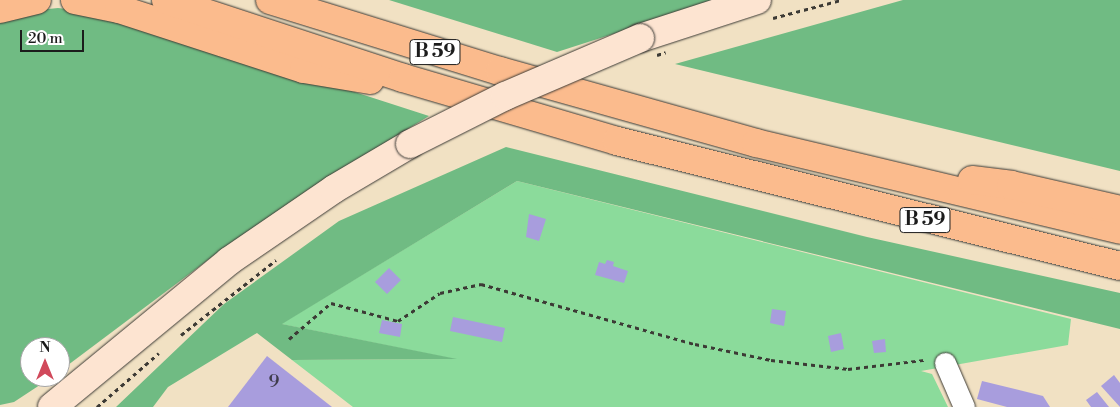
<!DOCTYPE html>
<html>
<head>
<meta charset="utf-8">
<style>
	body { margin:0 }
	#map { position:relative; width:1120px; height:407px; overflow:hidden; background:#f1e1c3; font-family:"Libre Bodoni",serif }
	div>[style] { position:absolute }
	.green>* { inset:0; background:#8bdb9b }
	.forest>* { inset:0; background:#70bb83 }
	.building>* { inset:0; background:#a89ddd }
	.path>* { height:3px; margin-top:-1.5px; transform-origin:0; background:repeating-linear-gradient(90deg,#3c3a35 0 4px,transparent 0 8px) }
	.roads { filter:drop-shadow(0 0 1px #3c3a35) drop-shadow(0 0 1px #3c3a35) }
	.minor>* { height:21px; margin:-10.5px; padding:0 10.5px; transform-origin:10.5px; border-radius:10.5px; background:#fff }
	.secondary>* { height:28px; margin:-14px; padding:0 14px; transform-origin:14px; border-radius:14px; background:#fde4d1 }
	.motorway>* { height:28px; margin:-14px; padding:0 14px; transform-origin:14px; border-radius:14px; background:#fbbb8d }
	.path-bridge>* { height:3px; margin-top:-1.5px; transform-origin:0; background:repeating-linear-gradient(90deg,#3c3a35 0 4px,transparent 0 8px) }
	.bridges { filter:drop-shadow(0 0 1px #3c3a35) drop-shadow(0 0 1px #3c3a35) }
	.secondary-bridge>* { height:28px; margin:-14px; padding:0 14px; transform-origin:14px; border-radius:14px; background:#fde4d1 }
	span { translate:-50% -50%; white-space:nowrap; text-align:center; line-height:1.15; -webkit-text-stroke:4px #fff; paint-order:stroke }
	.number-label { font-size:18px; color:#3f3c4c }
	.number-label span { -webkit-text-stroke-width:0 }
	.shield-label span { padding:1px 4px; background:#fff; border:1px solid; border-radius:4px; -webkit-text-stroke-width:0 }
	.shield-label { font-size:19px; color:#1c1c1c; font-weight:700 }
	.north { position:absolute; left:20px; top:337px; width:50px; height:50px; box-sizing:border-box; background:#fff; border:1px solid #a4a4a4; border-radius:50%; rotate:0deg; font-size:14px; font-weight:700; line-height:20px; text-align:center; color:#1c1c1c }
	.north::after { content:''; display:block; margin:auto; width:18px; height:22px; background:#d1495b; clip-path:polygon(50% 0,100% 100%,50% 72%,0 100%) }
	.scale { position:absolute; left:20px; top:30px; width:64px; height:22px; box-sizing:border-box; border:2px solid #1c1c1c; border-top:0; padding-left:6px; font-size:15px; line-height:18px; white-space:nowrap; color:#1c1c1c; -webkit-text-stroke:4px #fff; paint-order:stroke }
</style>
</head>
<body>
<div id="map">
	<div class="green">
		<i style="clip-path:polygon(517px 181px,1071px 319px,1068px 345px,921px 371px,932px 374px,948px 407px,353px 407px,292px 360px,454px 359px,281px 324px)"></i>
	</div>
	<div class="forest">
		<i style="clip-path:polygon(389px 0,719px 0,557px 52px)"></i>
		<i style="clip-path:polygon(903px 0,1120px 0,1120px 171px,675px 64px)"></i>
		<i style="clip-path:polygon(58px 8px,116px 15px,429px 116px,308px 190px,220px 251px,60px 371px,60px 347px,30px 347px,30px 377px,52px 377px,14px 402px,0 405px,0 20px,19px 12px)"></i>
		<i style="clip-path:polygon(506px 147px,867px 237px,1120px 293px,1120px 329px,517px 181px,282px 324px,457px 359px,292px 360px,257px 333px,168px 387px,153px 407px,116px 407px,224px 304px,339px 221px)"></i>
	</div>
	<div class="building">
		<i style="clip-path:polygon(529px 214px,546px 219px,539px 241px,526px 237px)"></i>
		<i style="clip-path:polygon(607px 260px,614px 262px,613px 266px,628px 271px,624px 283px,595px 275px,599px 262px,605px 264px)"></i>
		<i style="clip-path:polygon(389px 268px,401px 280px,387px 294px,375px 282px)"></i>
		<i style="clip-path:polygon(772px 309px,786px 311px,784px 326px,770px 323px)"></i>
		<i style="clip-path:polygon(453px 317px,505px 328px,502px 342px,450px 331px)"></i>
		<i style="clip-path:polygon(382px 320px,402px 324px,400px 337px,379px 333px)"></i>
		<i style="clip-path:polygon(841px 333px,844px 349px,831px 352px,828px 336px)"></i>
		<i style="clip-path:polygon(885px 339px,886px 352px,874px 353px,872px 341px)"></i>
		<i style="clip-path:polygon(267px 356px,332px 407px,228px 407px)"></i>
		<i style="clip-path:polygon(1114px 375px,1120px 383px,1120px 407px,1101px 386px)"></i>
		<i style="clip-path:polygon(982px 381px,1043px 396px,1050px 407px,1007px 407px,977px 399px)"></i>
		<i style="clip-path:polygon(1097px 392px,1109px 407px,1091px 407px,1086px 400px)"></i>
	</div>
	<div class="path">
		<i style="left:773px;top:18px;width:70px;rotate:-14.8deg"></i>
		<i style="left:181px;top:335px;width:121px;rotate:-38.3deg"></i>
		<i style="left:289px;top:339px;width:55px;rotate:-40.6deg"></i>
		<i style="left:331px;top:303px;width:69px;rotate:15deg"></i>
		<i style="left:398px;top:321px;width:50px;rotate:-33.7deg"></i>
		<i style="left:440px;top:293px;width:42px;rotate:-12.4deg"></i>
		<i style="left:481px;top:284px;width:222px;rotate:15.7deg"></i>
		<i style="left:695px;top:344px;width:78px;rotate:11.9deg"></i>
		<i style="left:771px;top:360px;width:78px;rotate:6.7deg"></i>
		<i style="left:848px;top:369px;width:77px;rotate:-6.8deg"></i>
		<i style="left:97px;top:407px;width:82px;rotate:-41.1deg"></i>
	</div>
	<div class="roads">
		<div class="minor">
			<i style="left:945px;top:363px;width:48px;rotate:66.6deg"></i>
		</div>
		<div class="secondary">
			<i style="left:640px;top:38px;width:123px;rotate:-18deg"></i>
			<i style="left:52px;top:407px;width:229px;rotate:-39.5deg"></i>
			<i style="left:229px;top:261px;width:127px;rotate:-34.4deg"></i>
			<i style="left:334px;top:189px;width:88px;rotate:-30.6deg"></i>
		</div>
		<div class="motorway">
			<i style="left:75px;top:0;width:45px;rotate:11.6deg"></i>
			<i style="left:119px;top:9px;width:194px;rotate:18deg"></i>
			<i style="left:304px;top:69px;width:67px;rotate:9.5deg"></i>
			<i style="left:166px;top:0;width:250px;rotate:18.2deg"></i>
			<i style="left:403px;top:78px;width:223px;rotate:16.4deg"></i>
			<i style="left:617px;top:141px;width:518px;rotate:13.96deg"></i>
			<i style="left:270px;top:0;width:241px;rotate:17.2deg"></i>
			<i style="left:500px;top:71px;width:266px;rotate:15.7deg"></i>
			<i style="left:756px;top:143px;width:374px;rotate:13.4deg"></i>
			<i style="left:0;top:9px;width:38px;rotate:-14deg"></i>
			<i style="left:972px;top:180px;width:39px;rotate:7deg"></i>
			<i style="left:1011px;top:185px;width:112px;rotate:12.9deg"></i>
		</div>
	</div>
	<div class="path-bridge">
		<i style="left:657px;top:55px;width:9px;rotate:-18deg"></i>
	</div>
	<div class="bridges">
		<div class="secondary-bridge">
			<i style="left:410px;top:144px;width:106px;rotate:-26.8deg"></i>
			<i style="left:505px;top:96px;width:147px;rotate:-23.2deg"></i>
		</div>
	</div>
	<div class="number-label">
		<span style="left:274px;top:382px">9</span>
	</div>
	<div class="shield-label">
		<span style="left:435px;top:52px">B 59</span>
		<span style="left:925px;top:220px">B 59</span>
	</div>
	<div class="north">N</div>
	<div class="scale">20 m</div>
</div>
</body>
</html>
